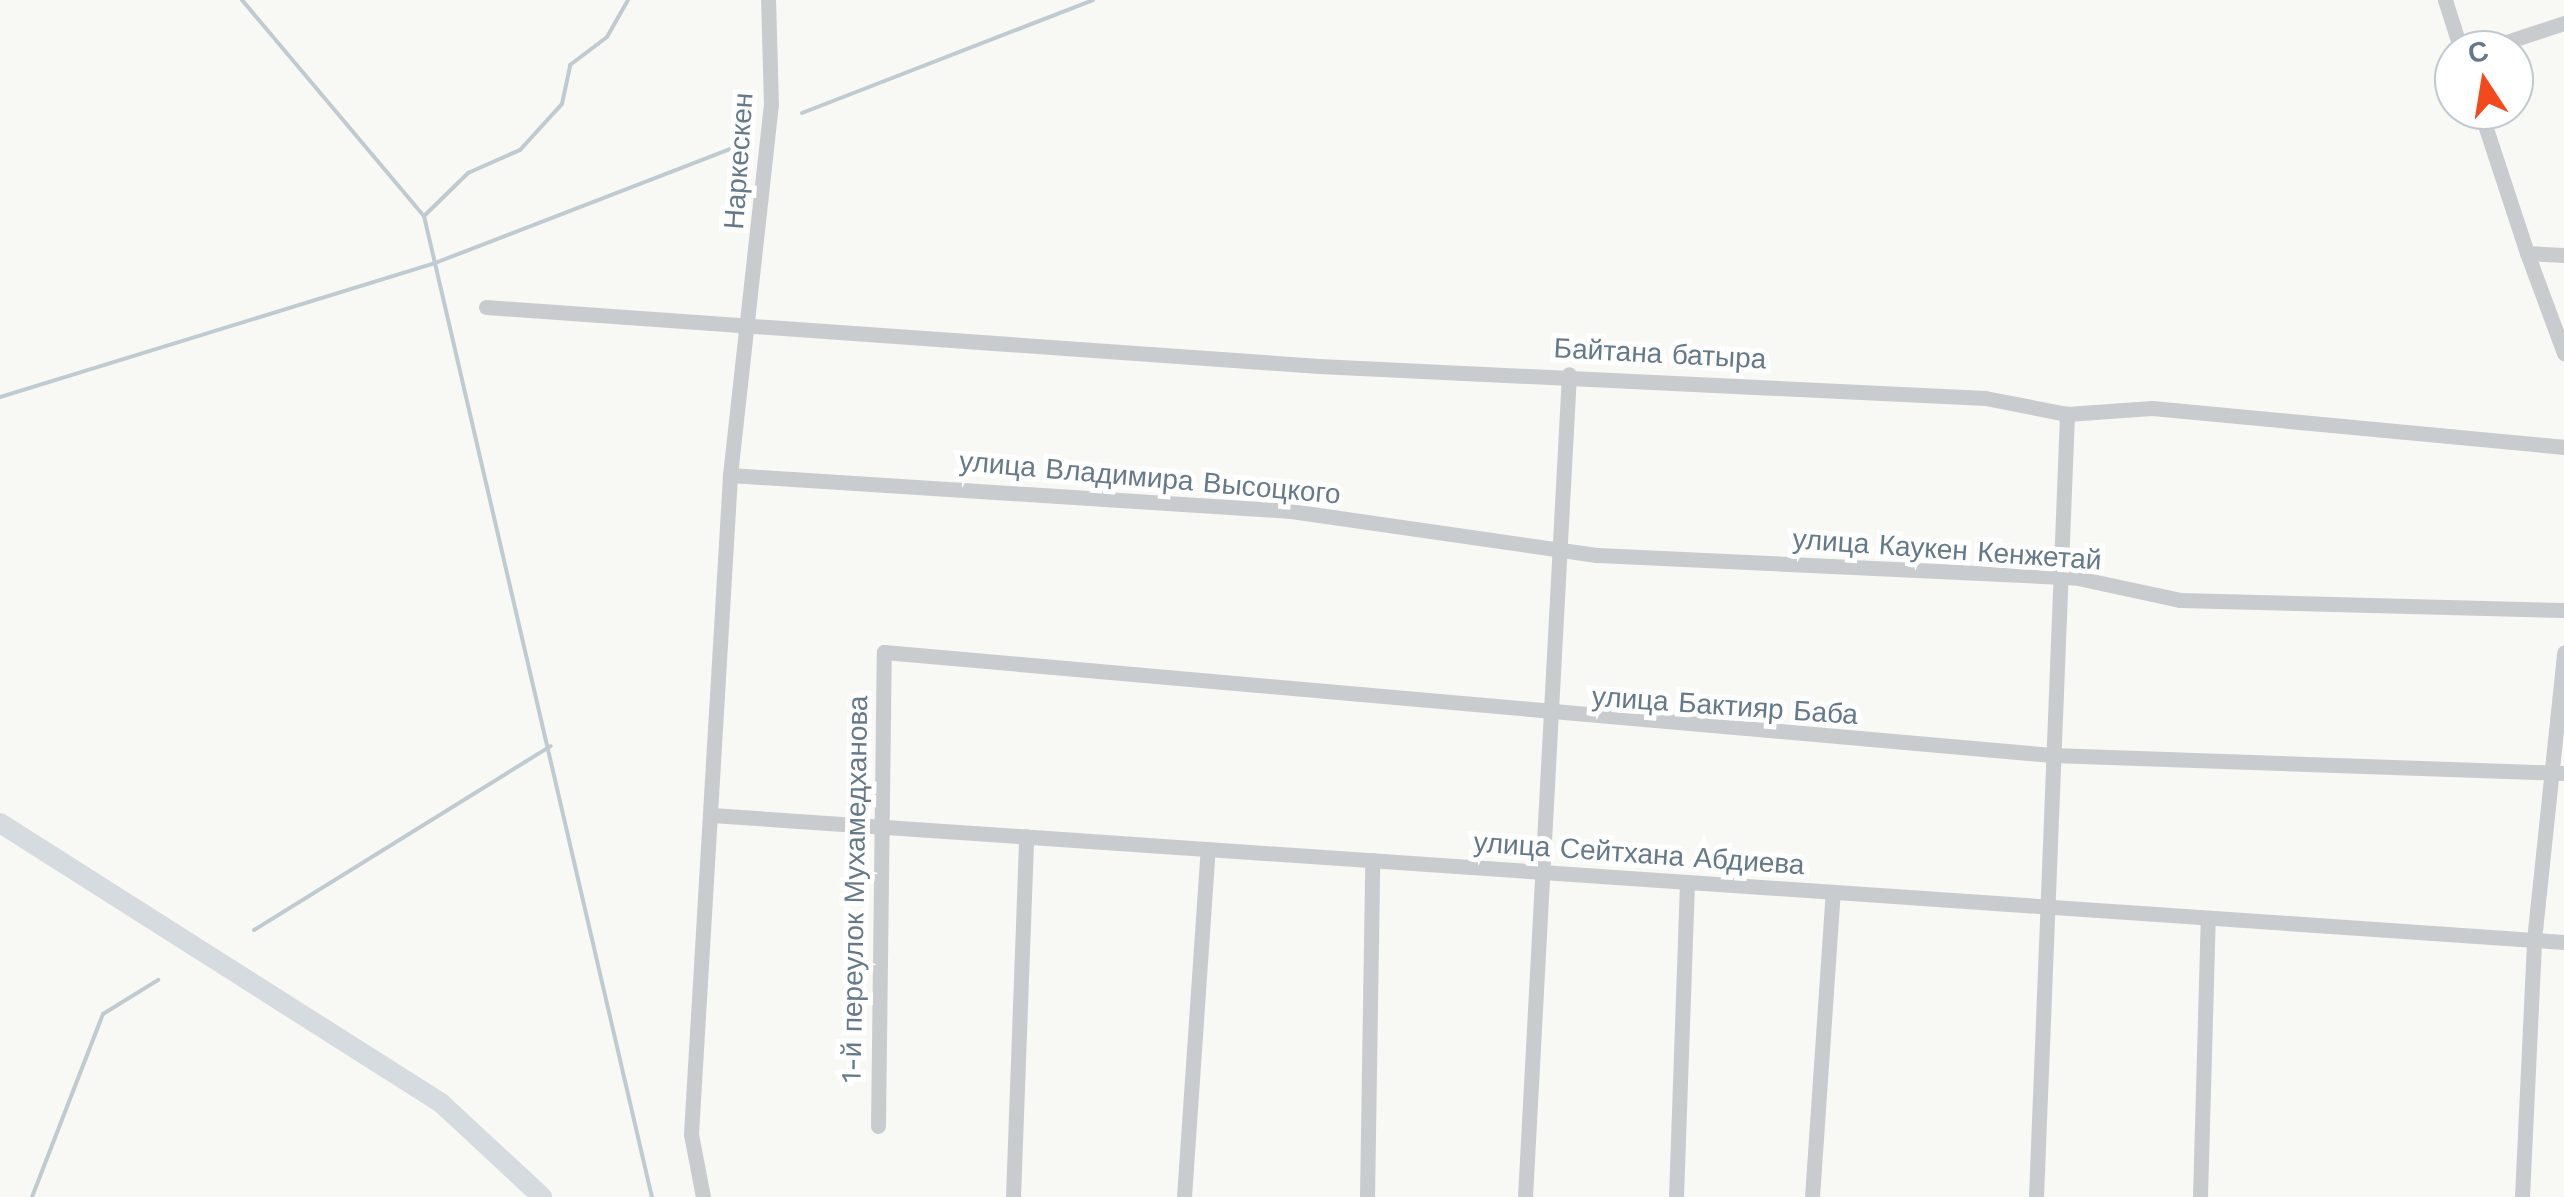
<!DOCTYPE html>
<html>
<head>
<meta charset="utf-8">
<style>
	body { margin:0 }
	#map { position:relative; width:2564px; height:1197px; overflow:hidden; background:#f8f8f5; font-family:"Work Sans",sans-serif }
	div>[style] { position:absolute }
	.stream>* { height:4px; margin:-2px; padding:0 2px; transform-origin:2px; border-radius:2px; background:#bfcbd0 }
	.minor>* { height:15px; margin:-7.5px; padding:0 7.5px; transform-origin:7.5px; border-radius:7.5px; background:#c8cccf }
	.major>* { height:20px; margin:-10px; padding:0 10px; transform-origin:10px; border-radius:10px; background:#d6dbdf }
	span { translate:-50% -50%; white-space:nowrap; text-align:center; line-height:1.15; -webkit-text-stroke:10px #fff; paint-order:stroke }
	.street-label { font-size:28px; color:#657989 }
	.north { position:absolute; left:2434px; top:30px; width:100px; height:100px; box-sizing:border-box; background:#fff; border:2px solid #c1c9d0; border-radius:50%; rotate:348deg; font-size:28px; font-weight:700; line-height:40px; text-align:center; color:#657989 }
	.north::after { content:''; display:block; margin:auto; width:35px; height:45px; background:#f24a1c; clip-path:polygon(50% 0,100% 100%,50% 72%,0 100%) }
</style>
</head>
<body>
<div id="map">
	<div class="stream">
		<i style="left:242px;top:0;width:282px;rotate:49.9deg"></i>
		<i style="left:424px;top:216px;width:1007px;rotate:76.92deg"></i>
		<i style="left:802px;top:113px;width:312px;rotate:-21.2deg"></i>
		<i style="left:424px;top:216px;width:62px;rotate:-44.3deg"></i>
		<i style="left:468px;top:173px;width:57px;rotate:-23.9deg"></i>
		<i style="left:520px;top:150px;width:62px;rotate:-47.6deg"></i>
		<i style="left:562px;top:104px;width:40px;rotate:-78deg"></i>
		<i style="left:570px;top:65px;width:46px;rotate:-37.1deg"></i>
		<i style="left:607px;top:37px;width:43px;rotate:-60.4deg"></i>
		<i style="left:0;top:397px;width:455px;rotate:-17.1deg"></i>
		<i style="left:435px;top:263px;width:339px;rotate:-21.1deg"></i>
		<i style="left:254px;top:930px;width:349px;rotate:-31.8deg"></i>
		<i style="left:32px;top:1197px;width:196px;rotate:-68.8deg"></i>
		<i style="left:103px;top:1014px;width:65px;rotate:-31.7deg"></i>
	</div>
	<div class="minor">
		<i style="left:2445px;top:0;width:52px;rotate:72.3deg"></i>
		<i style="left:2482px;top:50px;width:86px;rotate:-18.2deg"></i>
		<i style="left:2480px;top:110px;width:151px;rotate:71.8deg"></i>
		<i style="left:2527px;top:253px;width:37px;rotate:3deg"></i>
		<i style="left:2527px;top:253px;width:107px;rotate:69.7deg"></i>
		<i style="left:486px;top:307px;width:835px;rotate:4.05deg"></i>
		<i style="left:1319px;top:366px;width:667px;rotate:2.75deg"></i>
		<i style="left:1985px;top:398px;width:84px;rotate:11deg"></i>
		<i style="left:2067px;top:414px;width:85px;rotate:-4deg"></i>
		<i style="left:2152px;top:408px;width:414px;rotate:5.4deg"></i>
		<i style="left:730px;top:475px;width:562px;rotate:3.67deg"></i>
		<i style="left:1291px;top:511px;width:310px;rotate:8.2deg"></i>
		<i style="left:1598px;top:555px;width:476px;rotate:2.7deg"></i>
		<i style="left:2073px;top:577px;width:109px;rotate:12.1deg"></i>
		<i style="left:2180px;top:600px;width:384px;rotate:1.5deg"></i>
		<i style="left:711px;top:815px;width:1857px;rotate:3.92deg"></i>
		<i style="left:878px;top:1126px;width:474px;rotate:-89.3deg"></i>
		<i style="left:884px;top:652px;width:1173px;rotate:5.04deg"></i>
		<i style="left:2052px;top:755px;width:512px;rotate:2.01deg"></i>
		<i style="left:703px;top:1197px;width:64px;rotate:-100.8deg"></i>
		<i style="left:691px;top:1134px;width:660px;rotate:-86.61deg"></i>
		<i style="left:730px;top:475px;width:372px;rotate:-83.7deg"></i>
		<i style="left:771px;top:105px;width:105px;rotate:-91.6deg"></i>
		<i style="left:1013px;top:1197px;width:361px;rotate:-87.9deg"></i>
		<i style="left:1184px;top:1197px;width:349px;rotate:-86.1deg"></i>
		<i style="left:1367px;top:1197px;width:337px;rotate:-89.1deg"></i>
		<i style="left:1525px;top:1197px;width:824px;rotate:-86.94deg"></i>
		<i style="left:1676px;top:1197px;width:315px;rotate:-88deg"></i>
		<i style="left:1812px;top:1197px;width:306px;rotate:-86.1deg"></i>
		<i style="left:2036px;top:1197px;width:784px;rotate:-87.73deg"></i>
		<i style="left:2200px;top:1197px;width:279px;rotate:-88.4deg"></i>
		<i style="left:2522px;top:1197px;width:257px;rotate:-87.3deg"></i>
		<i style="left:2534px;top:940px;width:289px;rotate:-84deg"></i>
	</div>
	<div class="major">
		<i style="left:0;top:823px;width:522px;rotate:32.41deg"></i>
		<i style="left:441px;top:1103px;width:138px;rotate:42.9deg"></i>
	</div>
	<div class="street-label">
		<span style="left:739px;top:161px;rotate:-86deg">Наркескен</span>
		<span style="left:1660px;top:354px;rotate:3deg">Байтана батыра</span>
		<span style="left:1150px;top:478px;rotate:5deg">улица Владимира Высоцкого</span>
		<span style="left:1947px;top:550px;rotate:4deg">улица Каукен Кенжетай</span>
		<span style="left:1725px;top:706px;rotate:4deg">улица Бактияр Баба</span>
		<span style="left:1639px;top:854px;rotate:4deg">улица Сейтхана Абдиева</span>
		<span style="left:855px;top:889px;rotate:-89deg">1-й переулок Мухамедханова</span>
	</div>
	<div class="north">С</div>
</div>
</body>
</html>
